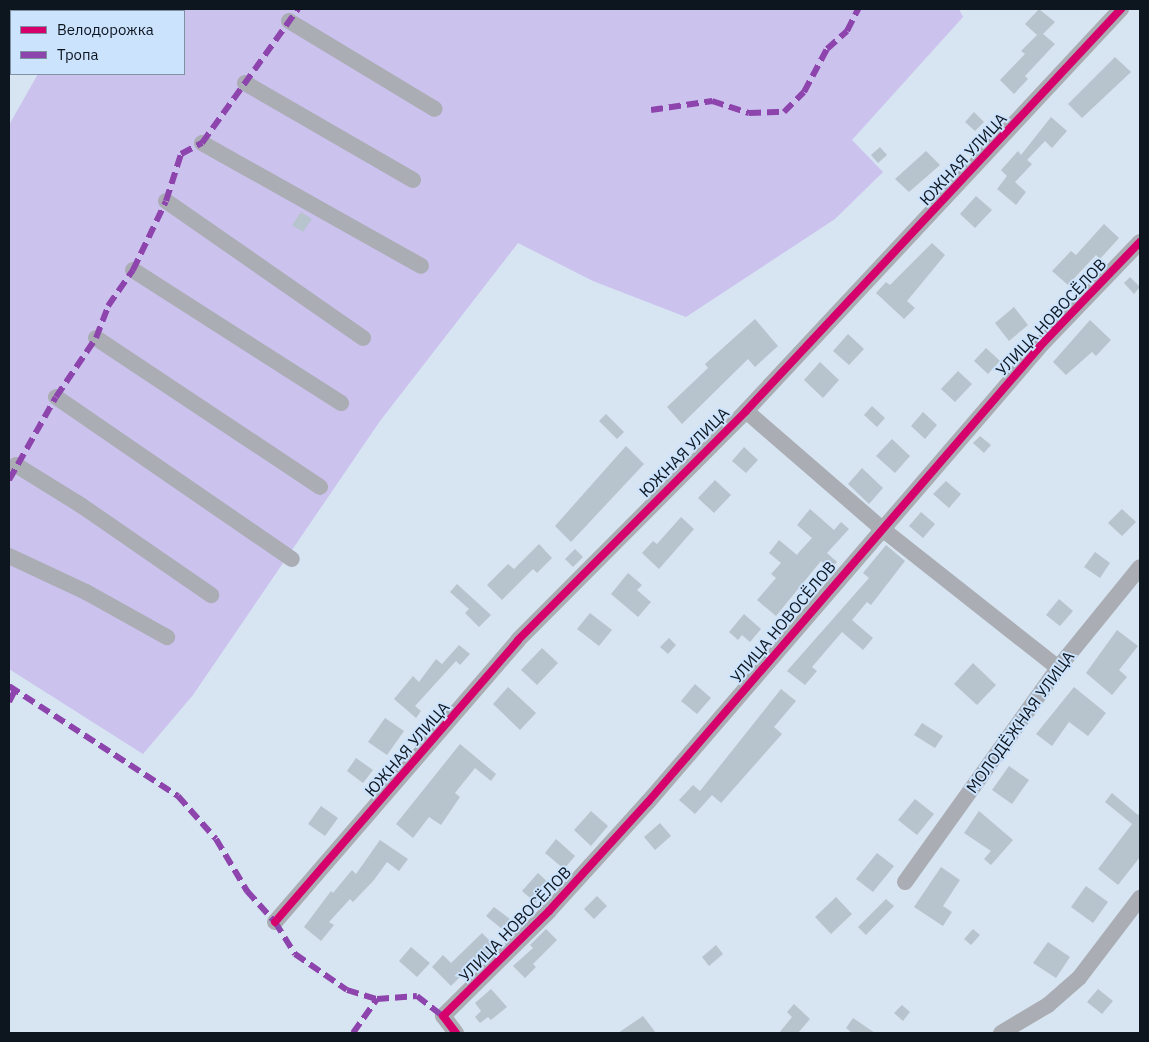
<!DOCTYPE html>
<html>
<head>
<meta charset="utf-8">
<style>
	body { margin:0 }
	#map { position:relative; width:1149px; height:1042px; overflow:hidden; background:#d7e4f2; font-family:"IBM Plex Sans",sans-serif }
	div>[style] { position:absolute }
	.green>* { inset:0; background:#cbc2ee }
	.building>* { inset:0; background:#b8c4cd }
	.minor>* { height:16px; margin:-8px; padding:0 8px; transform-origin:8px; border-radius:8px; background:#aaadb3 }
	.quiet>* { height:6px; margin-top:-3px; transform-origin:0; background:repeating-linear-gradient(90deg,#8e44ad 0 12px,transparent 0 18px) }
	.cycleway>* { height:8px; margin:-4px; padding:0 4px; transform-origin:4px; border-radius:4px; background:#d6006c }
	span { translate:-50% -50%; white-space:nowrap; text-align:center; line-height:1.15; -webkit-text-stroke:4px #cce3fd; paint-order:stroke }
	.street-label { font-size:16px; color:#0d151e }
	.frame { position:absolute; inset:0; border:10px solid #0d151e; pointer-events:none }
	.legend { position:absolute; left:10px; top:10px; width:175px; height:65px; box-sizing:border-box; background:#cce3fd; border:1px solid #8091a4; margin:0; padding:6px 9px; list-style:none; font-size:15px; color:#0d151e }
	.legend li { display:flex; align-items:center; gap:10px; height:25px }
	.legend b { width:25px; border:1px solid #8091a4 }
</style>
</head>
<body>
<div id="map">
	<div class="green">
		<i style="clip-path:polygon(76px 9px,959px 9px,963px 17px,852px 140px,883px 172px,835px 219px,686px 317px,593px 281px,518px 243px,380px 421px,193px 695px,143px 754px,9px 669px,9px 125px,38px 74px,184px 74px,184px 11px,75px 11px)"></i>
	</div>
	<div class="building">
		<i style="clip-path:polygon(1039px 9px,1055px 22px,1043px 34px,1055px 44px,1025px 76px,1028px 79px,1014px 94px,1000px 80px,1025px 54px,1021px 51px,1037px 35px,1025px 24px)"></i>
		<i style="clip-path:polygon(1115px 57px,1131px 72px,1082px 118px,1068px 104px)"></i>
		<i style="clip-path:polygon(974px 112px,984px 122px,975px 131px,965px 122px)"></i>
		<i style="clip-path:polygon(1051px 117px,1067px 131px,1052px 148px,1045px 141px,1027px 160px,1032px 164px,1015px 182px,1026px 192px,1016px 205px,997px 189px,1007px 176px,1001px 170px,1018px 151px,1021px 155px)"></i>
		<i style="clip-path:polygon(880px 147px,887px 155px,878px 163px,871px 155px)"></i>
		<i style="clip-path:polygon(926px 151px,940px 165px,909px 192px,895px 179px)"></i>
		<i style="clip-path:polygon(976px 196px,992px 210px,975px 228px,960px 214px)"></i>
		<i style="clip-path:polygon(301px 212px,312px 219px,303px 232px,292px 225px)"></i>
		<i style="clip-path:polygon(1104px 224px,1119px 238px,1100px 259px,1096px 255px,1068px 285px,1052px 271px,1071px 251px,1076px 255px)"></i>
		<i style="clip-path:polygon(932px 243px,945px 255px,907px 301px,915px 308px,904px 319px,876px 293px,886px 282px,890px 285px)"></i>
		<i style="clip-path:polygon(1130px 277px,1140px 287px,1134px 294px,1124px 283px)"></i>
		<i style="clip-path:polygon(1014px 307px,1028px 325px,1009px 341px,995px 323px)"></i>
		<i style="clip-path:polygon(755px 319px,778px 346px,755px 367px,748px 359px,682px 424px,667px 407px,708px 368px,705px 364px)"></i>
		<i style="clip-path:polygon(1090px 320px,1111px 340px,1096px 356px,1092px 352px,1066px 375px,1053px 362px)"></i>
		<i style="clip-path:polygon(848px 334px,864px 349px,849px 365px,833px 351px)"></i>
		<i style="clip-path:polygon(986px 348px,1000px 361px,988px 374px,974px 361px)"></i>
		<i style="clip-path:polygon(820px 362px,839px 380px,823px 398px,804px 380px)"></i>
		<i style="clip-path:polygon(958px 371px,972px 384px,955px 402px,941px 389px)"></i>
		<i style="clip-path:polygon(872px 406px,885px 418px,877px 427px,864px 415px)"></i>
		<i style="clip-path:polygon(923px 412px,937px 425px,925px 439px,911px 426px)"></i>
		<i style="clip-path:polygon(606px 414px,624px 432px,617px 439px,599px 421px)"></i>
		<i style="clip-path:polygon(980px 436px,991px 445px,984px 453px,973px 443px)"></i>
		<i style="clip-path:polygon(892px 439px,910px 456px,895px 473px,876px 456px)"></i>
		<i style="clip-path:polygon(626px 446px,644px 464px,571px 542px,555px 526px)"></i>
		<i style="clip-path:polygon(744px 447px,758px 460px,746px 473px,732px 461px)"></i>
		<i style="clip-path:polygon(862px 468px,883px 488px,869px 504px,848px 484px)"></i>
		<i style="clip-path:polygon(715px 480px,731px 495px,714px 513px,698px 498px)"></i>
		<i style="clip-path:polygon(946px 481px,961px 494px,949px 508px,933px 494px)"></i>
		<i style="clip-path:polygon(810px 509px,834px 530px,841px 522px,849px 529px,827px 553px,837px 562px,830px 570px,821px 561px,776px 616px,757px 600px,776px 578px,771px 574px,781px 563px,769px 553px,779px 540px,797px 555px,800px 551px,812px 538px,797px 525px)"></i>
		<i style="clip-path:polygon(1122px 509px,1136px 522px,1122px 536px,1108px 523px)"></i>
		<i style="clip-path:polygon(921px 512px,935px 524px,923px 538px,909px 526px)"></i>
		<i style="clip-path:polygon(681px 517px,694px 529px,659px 569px,642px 553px,653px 541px,657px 544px)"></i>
		<i style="clip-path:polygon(539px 544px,552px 558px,537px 573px,533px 569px,502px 600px,487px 585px,508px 564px,514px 569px)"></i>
		<i style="clip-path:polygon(886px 545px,905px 561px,871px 605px,867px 602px,852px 620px,873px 638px,863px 650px,842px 632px,812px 667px,817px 671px,805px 685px,787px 671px,869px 578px,863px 573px)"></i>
		<i style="clip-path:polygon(575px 549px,583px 557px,573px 567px,565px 559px)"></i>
		<i style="clip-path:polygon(1095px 552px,1110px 563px,1100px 578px,1084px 567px)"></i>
		<i style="clip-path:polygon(628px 573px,642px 585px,637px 590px,651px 602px,638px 617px,611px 594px)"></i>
		<i style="clip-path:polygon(457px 584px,491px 615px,479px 627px,465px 613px,469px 609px,450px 592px)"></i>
		<i style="clip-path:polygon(1059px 599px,1073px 611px,1060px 626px,1046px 615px)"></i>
		<i style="clip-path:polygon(590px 613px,612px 630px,599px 646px,577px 629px)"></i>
		<i style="clip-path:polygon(744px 614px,761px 629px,750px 642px,742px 635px,738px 640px,729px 632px)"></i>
		<i style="clip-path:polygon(1117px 630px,1138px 646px,1119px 670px,1127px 677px,1112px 695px,1086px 673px)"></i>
		<i style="clip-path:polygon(669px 638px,676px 645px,668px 654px,660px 647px)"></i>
		<i style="clip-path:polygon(459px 645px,470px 654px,460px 665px,456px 661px,415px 706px,421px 711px,416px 718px,394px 699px,413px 676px,419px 682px,436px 659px,442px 664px)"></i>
		<i style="clip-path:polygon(542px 648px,558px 663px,537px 685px,521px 670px)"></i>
		<i style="clip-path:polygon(973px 663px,996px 685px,977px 705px,954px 684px)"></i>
		<i style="clip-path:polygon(695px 684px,711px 698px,697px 714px,681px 701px)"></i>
		<i style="clip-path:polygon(508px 687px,536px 713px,520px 730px,493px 704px)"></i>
		<i style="clip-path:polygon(1074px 687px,1106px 713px,1088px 736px,1069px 722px,1052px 746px,1036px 734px)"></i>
		<i style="clip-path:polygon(781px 689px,796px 701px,774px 727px,782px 734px,721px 803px,712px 795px,695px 814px,679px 800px,693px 785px,700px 791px)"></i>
		<i style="clip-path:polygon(385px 718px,404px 731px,387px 755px,368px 742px)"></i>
		<i style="clip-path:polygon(922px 723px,943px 736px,935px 748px,914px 735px)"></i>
		<i style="clip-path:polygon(460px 744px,496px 774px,491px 781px,475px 768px,455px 793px,460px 797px,441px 825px,429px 817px,413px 838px,396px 824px)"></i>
		<i style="clip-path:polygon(356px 758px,373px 770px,363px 783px,347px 771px)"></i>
		<i style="clip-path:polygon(1009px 766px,1029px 780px,1012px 804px,992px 790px)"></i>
		<i style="clip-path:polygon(1112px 793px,1138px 815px,1140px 813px,1140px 857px,1118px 885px,1098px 869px,1132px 824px,1105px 802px)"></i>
		<i style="clip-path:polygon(915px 799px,934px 814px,917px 835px,898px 820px)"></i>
		<i style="clip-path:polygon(321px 806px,338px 818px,325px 836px,308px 824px)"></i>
		<i style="clip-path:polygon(591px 811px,608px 826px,591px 846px,574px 830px)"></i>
		<i style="clip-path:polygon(979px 811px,1013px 840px,991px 865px,984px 859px,991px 851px,964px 833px)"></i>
		<i style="clip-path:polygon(660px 823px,671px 836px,655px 850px,644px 837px)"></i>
		<i style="clip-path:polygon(556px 839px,575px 856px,564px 869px,545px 853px)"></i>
		<i style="clip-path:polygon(380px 840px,408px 859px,399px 871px,387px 862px,374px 880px,353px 902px,350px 899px,329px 922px,334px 925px,321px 941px,304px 927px,331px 891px,333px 893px,352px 870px,356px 874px)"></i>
		<i style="clip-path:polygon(877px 853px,894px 866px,873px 892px,856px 879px)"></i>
		<i style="clip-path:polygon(941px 867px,960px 880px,943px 906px,952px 912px,943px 926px,914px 907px)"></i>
		<i style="clip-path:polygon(538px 873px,551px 885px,536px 903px,522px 891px)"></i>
		<i style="clip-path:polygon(1086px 886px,1108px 902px,1093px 923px,1071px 907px)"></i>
		<i style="clip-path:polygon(597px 896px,607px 906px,594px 919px,584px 909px)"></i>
		<i style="clip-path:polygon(836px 897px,852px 914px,831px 934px,815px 917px)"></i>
		<i style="clip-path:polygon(886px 899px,894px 906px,866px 935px,858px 927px)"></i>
		<i style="clip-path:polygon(494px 907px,510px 919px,502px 929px,486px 916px)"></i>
		<i style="clip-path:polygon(546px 929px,557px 940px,533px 964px,536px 967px,525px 978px,513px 966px,533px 948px,530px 945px)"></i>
		<i style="clip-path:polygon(973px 929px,980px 935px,971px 945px,964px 939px)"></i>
		<i style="clip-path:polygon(482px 933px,497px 948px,477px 969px,473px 964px,451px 986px,432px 967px,443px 955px,451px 963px)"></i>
		<i style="clip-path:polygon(1048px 942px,1070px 957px,1056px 978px,1033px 963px)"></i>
		<i style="clip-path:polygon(716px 945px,723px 954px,709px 966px,702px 957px)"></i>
		<i style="clip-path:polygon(411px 947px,430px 963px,417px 977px,399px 961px)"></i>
		<i style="clip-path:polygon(491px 989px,507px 1007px,491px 1020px,488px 1017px,480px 1023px,475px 1017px,481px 1011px,475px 1003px)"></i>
		<i style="clip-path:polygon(1098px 989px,1113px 1001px,1102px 1014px,1087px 1002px)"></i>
		<i style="clip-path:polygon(794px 1004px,810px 1019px,798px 1033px,779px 1033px,792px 1017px,787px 1012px)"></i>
		<i style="clip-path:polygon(902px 1005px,910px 1012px,903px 1021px,894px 1013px)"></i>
		<i style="clip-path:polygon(643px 1016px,656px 1033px,618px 1033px)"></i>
		<i style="clip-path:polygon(853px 1018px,875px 1033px,852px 1033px,846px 1028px)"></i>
	</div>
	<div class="minor">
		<i style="left:289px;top:21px;width:170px;rotate:31.1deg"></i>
		<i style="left:245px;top:83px;width:194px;rotate:30deg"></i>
		<i style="left:202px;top:143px;width:251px;rotate:29.3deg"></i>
		<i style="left:166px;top:201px;width:240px;rotate:34.8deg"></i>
		<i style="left:133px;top:270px;width:247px;rotate:32.6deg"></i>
		<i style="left:96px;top:338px;width:269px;rotate:33.6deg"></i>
		<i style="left:56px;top:397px;width:286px;rotate:34.5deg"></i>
		<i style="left:746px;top:411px;width:179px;rotate:40.9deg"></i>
		<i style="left:881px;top:528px;width:226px;rotate:38.3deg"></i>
		<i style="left:16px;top:465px;width:78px;rotate:31.8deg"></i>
		<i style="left:82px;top:506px;width:157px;rotate:34.6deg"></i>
		<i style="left:9px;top:556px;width:85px;rotate:25.1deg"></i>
		<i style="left:86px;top:592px;width:93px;rotate:29.1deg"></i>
		<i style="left:905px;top:882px;width:263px;rotate:-54.4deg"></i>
		<i style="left:1058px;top:668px;width:130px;rotate:-50.9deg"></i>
		<i style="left:275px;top:922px;width:372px;rotate:-49.2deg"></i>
		<i style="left:518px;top:640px;width:323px;rotate:-45.1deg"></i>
		<i style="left:746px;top:411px;width:550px;rotate:-46.99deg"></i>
		<i style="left:456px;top:1033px;width:21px;rotate:-127deg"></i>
		<i style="left:443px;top:1016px;width:149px;rotate:-44.7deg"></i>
		<i style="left:549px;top:911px;width:147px;rotate:-47.8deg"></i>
		<i style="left:648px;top:802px;width:606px;rotate:-49.29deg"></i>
		<i style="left:1043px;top:343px;width:140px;rotate:-46.2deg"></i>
		<i style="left:1001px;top:1033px;width:55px;rotate:-30.8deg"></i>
		<i style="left:1048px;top:1005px;width:41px;rotate:-41.1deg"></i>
		<i style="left:1079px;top:978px;width:101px;rotate:-52.7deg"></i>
	</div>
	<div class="quiet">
		<i style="left:651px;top:110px;width:62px;rotate:-8.4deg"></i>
		<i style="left:712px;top:101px;width:39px;rotate:18deg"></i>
		<i style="left:749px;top:113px;width:35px;rotate:-2deg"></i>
		<i style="left:784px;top:112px;width:28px;rotate:-45deg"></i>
		<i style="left:804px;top:92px;width:49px;rotate:-61.9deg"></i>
		<i style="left:827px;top:49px;width:27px;rotate:-42deg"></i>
		<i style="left:847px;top:31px;width:25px;rotate:-63deg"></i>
		<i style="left:9px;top:480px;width:95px;rotate:-60.5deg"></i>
		<i style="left:56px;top:397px;width:71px;rotate:-55.9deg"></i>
		<i style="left:96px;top:338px;width:34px;rotate:-69deg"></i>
		<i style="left:108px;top:306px;width:44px;rotate:-55.2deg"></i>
		<i style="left:133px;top:270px;width:76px;rotate:-64.4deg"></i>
		<i style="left:166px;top:201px;width:49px;rotate:-72.3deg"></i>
		<i style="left:181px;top:154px;width:24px;rotate:-28deg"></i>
		<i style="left:202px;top:143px;width:165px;rotate:-54.4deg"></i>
		<i style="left:9px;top:686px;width:202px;rotate:33.1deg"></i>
		<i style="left:178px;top:796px;width:57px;rotate:48.5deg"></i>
		<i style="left:216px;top:839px;width:61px;rotate:59.2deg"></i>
		<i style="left:247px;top:891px;width:42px;rotate:47.9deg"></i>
		<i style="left:275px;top:922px;width:38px;rotate:58deg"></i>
		<i style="left:295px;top:954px;width:63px;rotate:34.7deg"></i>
		<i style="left:347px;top:990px;width:31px;rotate:17deg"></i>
		<i style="left:377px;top:999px;width:40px;rotate:-4.3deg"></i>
		<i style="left:417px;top:996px;width:33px;rotate:38deg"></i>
		<i style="left:9px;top:702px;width:13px;rotate:-63deg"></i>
		<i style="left:353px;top:1033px;width:42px;rotate:-54.8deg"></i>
	</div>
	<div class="cycleway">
		<i style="left:275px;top:922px;width:372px;rotate:-49.2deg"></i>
		<i style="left:518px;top:640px;width:323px;rotate:-45.1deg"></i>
		<i style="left:746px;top:411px;width:550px;rotate:-46.99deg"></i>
		<i style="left:456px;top:1033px;width:21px;rotate:-127deg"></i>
		<i style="left:443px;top:1016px;width:149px;rotate:-44.7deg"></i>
		<i style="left:549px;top:911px;width:147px;rotate:-47.8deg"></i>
		<i style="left:648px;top:802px;width:606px;rotate:-49.29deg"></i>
		<i style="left:1043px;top:343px;width:140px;rotate:-46.2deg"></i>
	</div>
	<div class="street-label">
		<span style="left:963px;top:159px;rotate:-47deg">ЮЖНАЯ УЛИЦА</span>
		<span style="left:1051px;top:317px;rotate:-47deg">УЛИЦА НОВОСЁЛОВ</span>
		<span style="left:684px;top:452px;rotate:-45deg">ЮЖНАЯ УЛИЦА</span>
		<span style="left:783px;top:622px;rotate:-50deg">УЛИЦА НОВОСЁЛОВ</span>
		<span style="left:1020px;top:722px;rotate:-54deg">МОЛОДЁЖНАЯ УЛИЦА</span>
		<span style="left:407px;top:749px;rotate:-49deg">ЮЖНАЯ УЛИЦА</span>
		<span style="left:515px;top:924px;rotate:-46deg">УЛИЦА НОВОСЁЛОВ</span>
	</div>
	<div class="frame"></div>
	<ul class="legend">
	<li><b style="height:6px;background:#d6006c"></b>Велодорожка</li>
	<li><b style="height:6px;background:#8e44ad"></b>Тропа</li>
	</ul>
</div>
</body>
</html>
